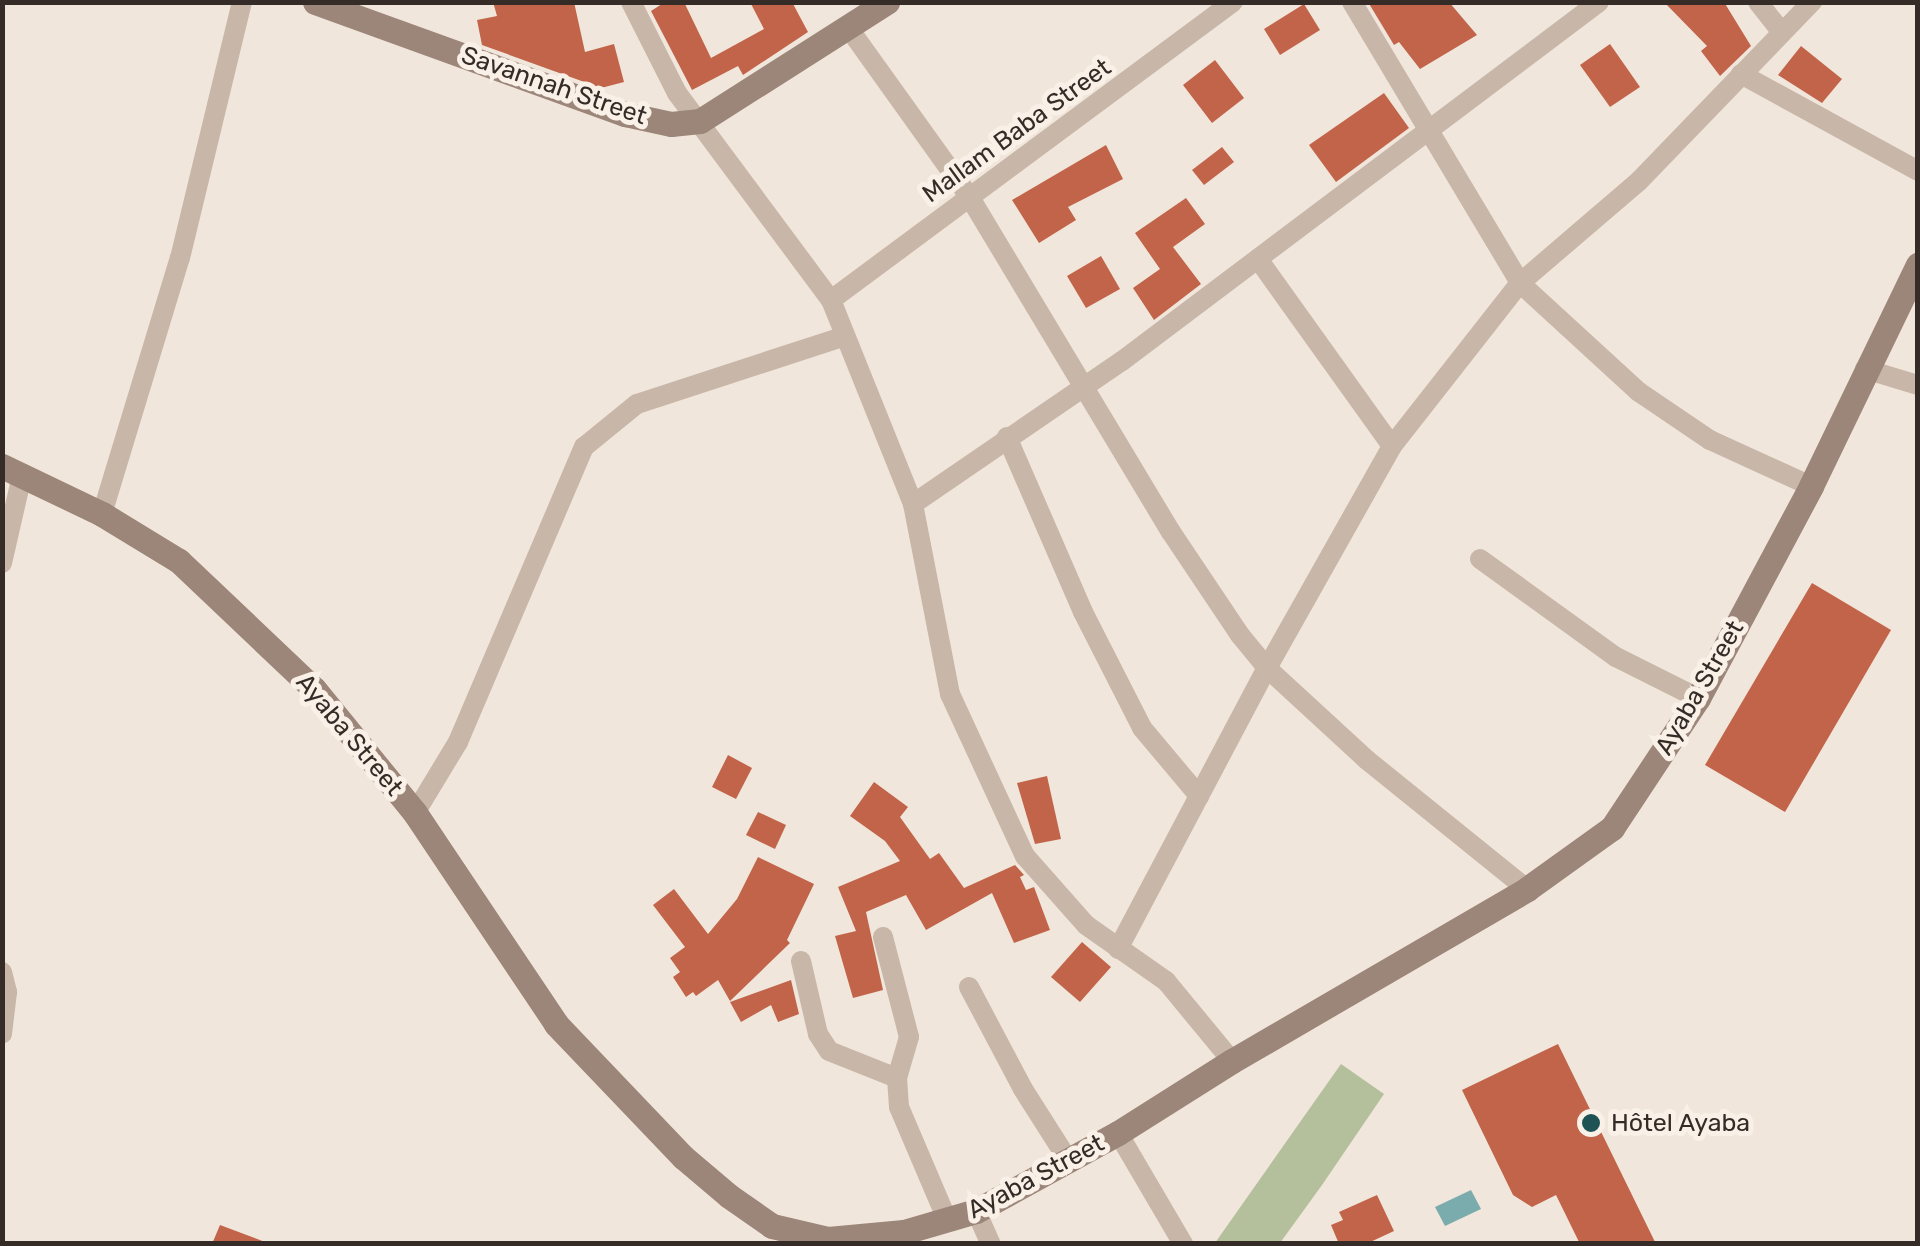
<!DOCTYPE html>
<html>
<head>
<meta charset="utf-8">
<style>
	body { margin:0 }
	#map { position:relative; width:1920px; height:1246px; overflow:hidden; background:#f1e6db; font-family:Rubik,sans-serif }
	div>[style] { position:absolute }
	.green>* { inset:0; background:#b4bf9c }
	.water>* { inset:0; background:#7bacad }
	.building>* { inset:0; background:#c16449 }
	.street>* { height:20px; margin:-10px; padding:0 10px; transform-origin:10px; border-radius:10px; background:#c8b6a8 }
	.secondary>* { height:25px; margin:-12.5px; padding:0 12.5px; transform-origin:12.5px; border-radius:12.5px; background:#9c8579 }
	.dots>* { width:28px; height:28px; translate:-50% -50%; box-sizing:border-box; border:5px solid #f9f0e7; border-radius:50% }
	span { translate:-50% -50%; white-space:nowrap; text-align:center; line-height:1.15; -webkit-text-stroke:10px #f9f0e7; paint-order:stroke }
	.street-label { font-size:25px; color:#352c28 }
	.poi-label { font-size:25px; color:#352c28 }
	.left { translate:0 -50%; text-align:left }
	.frame { position:absolute; inset:0; border:5px solid #352c28; pointer-events:none }
</style>
</head>
<body>
<div id="map">
	<div class="green">
		<i style="clip-path:polygon(1341px 1064px,1384px 1094px,1322px 1185px,1280px 1243px,1215px 1243px)"></i>
	</div>
	<div class="water">
		<i style="clip-path:polygon(1471px 1190px,1481px 1209px,1445px 1226px,1435px 1207px)"></i>
	</div>
	<div class="building">
		<i style="clip-path:polygon(493px 2px,574px 2px,585px 52px,614px 44px,624px 82px,601px 88px,482px 45px,477px 20px,497px 16px)"></i>
		<i style="clip-path:polygon(665px 2px,684px 2px,711px 58px,764px 29px,750px 2px,792px 2px,808px 32px,743px 75px,738px 66px,692px 90px,651px 11px)"></i>
		<i style="clip-path:polygon(1368px 2px,1449px 2px,1477px 35px,1420px 69px,1399px 42px,1394px 45px)"></i>
		<i style="clip-path:polygon(1664px 2px,1724px 2px,1751px 46px,1720px 76px,1701px 51px,1707px 46px)"></i>
		<i style="clip-path:polygon(1304px 4px,1320px 30px,1280px 55px,1264px 29px)"></i>
		<i style="clip-path:polygon(1610px 44px,1640px 87px,1610px 107px,1580px 65px)"></i>
		<i style="clip-path:polygon(1801px 46px,1842px 79px,1822px 103px,1778px 75px)"></i>
		<i style="clip-path:polygon(1215px 60px,1244px 98px,1212px 123px,1183px 85px)"></i>
		<i style="clip-path:polygon(1384px 93px,1409px 128px,1336px 182px,1309px 145px)"></i>
		<i style="clip-path:polygon(1106px 145px,1123px 179px,1068px 207px,1076px 220px,1039px 243px,1012px 200px)"></i>
		<i style="clip-path:polygon(1222px 147px,1234px 162px,1204px 185px,1192px 170px)"></i>
		<i style="clip-path:polygon(1186px 198px,1205px 224px,1173px 247px,1201px 284px,1154px 320px,1133px 288px,1160px 269px,1135px 233px)"></i>
		<i style="clip-path:polygon(1101px 256px,1120px 289px,1086px 308px,1067px 276px)"></i>
		<i style="clip-path:polygon(1812px 583px,1891px 630px,1785px 812px,1705px 765px)"></i>
		<i style="clip-path:polygon(728px 755px,752px 768px,736px 799px,712px 787px)"></i>
		<i style="clip-path:polygon(1047px 776px,1061px 839px,1035px 844px,1017px 783px)"></i>
		<i style="clip-path:polygon(874px 782px,908px 807px,900px 817px,930px 859px,939px 853px,964px 888px,1015px 865px,1024px 875px,1020px 877px,1026px 890px,1034px 887px,1050px 930px,1014px 943px,992px 893px,926px 930px,906px 895px,866px 912px,883px 990px,853px 998px,835px 936px,856px 931px,838px 887px,900px 861px,885px 841px,850px 816px)"></i>
		<i style="clip-path:polygon(758px 812px,786px 825px,775px 849px,746px 835px)"></i>
		<i style="clip-path:polygon(758px 857px,814px 884px,787px 940px,790px 943px,730px 1001px,718px 980px,696px 996px,693px 992px,686px 997px,673px 977px,680px 972px,670px 958px,685px 947px,653px 905px,674px 889px,708px 934px,737px 899px)"></i>
		<i style="clip-path:polygon(1082px 942px,1111px 967px,1080px 1002px,1051px 977px)"></i>
		<i style="clip-path:polygon(791px 980px,799px 1014px,778px 1022px,771px 1005px,741px 1022px,730px 1002px)"></i>
		<i style="clip-path:polygon(1558px 1044px,1656px 1244px,1580px 1244px,1556px 1195px,1532px 1207px,1513px 1195px,1462px 1090px)"></i>
		<i style="clip-path:polygon(1377px 1195px,1394px 1231px,1366px 1244px,1339px 1244px,1331px 1225px,1343px 1220px,1339px 1212px)"></i>
		<i style="clip-path:polygon(220px 1225px,265px 1242px,265px 1244px,212px 1244px)"></i>
	</div>
	<div class="street">
		<i style="left:631px;top:2px;width:102px;rotate:63.2deg"></i>
		<i style="left:677px;top:93px;width:258px;rotate:53.4deg"></i>
		<i style="left:831px;top:300px;width:220px;rotate:68.1deg"></i>
		<i style="left:913px;top:504px;width:194px;rotate:79deg"></i>
		<i style="left:950px;top:694px;width:179px;rotate:65.2deg"></i>
		<i style="left:1025px;top:856px;width:92px;rotate:48.5deg"></i>
		<i style="left:1086px;top:925px;width:98px;rotate:35deg"></i>
		<i style="left:1166px;top:981px;width:104px;rotate:50.5deg"></i>
		<i style="left:1352px;top:2px;width:327px;rotate:59.1deg"></i>
		<i style="left:1520px;top:283px;width:161px;rotate:42.5deg"></i>
		<i style="left:1639px;top:392px;width:86px;rotate:34.1deg"></i>
		<i style="left:1710px;top:440px;width:111px;rotate:24.5deg"></i>
		<i style="left:1758px;top:2px;width:37px;rotate:52deg"></i>
		<i style="left:850px;top:30px;width:204px;rotate:54.4deg"></i>
		<i style="left:969px;top:196px;width:392px;rotate:59deg"></i>
		<i style="left:1171px;top:532px;width:124px;rotate:56.2deg"></i>
		<i style="left:1240px;top:635px;width:43px;rotate:50.7deg"></i>
		<i style="left:1267px;top:668px;width:136px;rotate:42.6deg"></i>
		<i style="left:1367px;top:760px;width:206px;rotate:38.9deg"></i>
		<i style="left:1741px;top:74px;width:202px;rotate:28.7deg"></i>
		<i style="left:1258px;top:259px;width:230px;rotate:54.4deg"></i>
		<i style="left:831px;top:300px;width:500px;rotate:-36.55deg"></i>
		<i style="left:1865px;top:369px;width:55px;rotate:16.8deg"></i>
		<i style="left:1007px;top:437px;width:191px;rotate:66.5deg"></i>
		<i style="left:1083px;top:612px;width:130px;rotate:63deg"></i>
		<i style="left:1142px;top:728px;width:89px;rotate:50deg"></i>
		<i style="left:913px;top:504px;width:253px;rotate:-34.4deg"></i>
		<i style="left:1122px;top:361px;width:597px;rotate:-36.97deg"></i>
		<i style="left:102px;top:514px;width:268px;rotate:-73.1deg"></i>
		<i style="left:180px;top:258px;width:263px;rotate:-76.4deg"></i>
		<i style="left:1480px;top:559px;width:168px;rotate:35.8deg"></i>
		<i style="left:1616px;top:657px;width:92px;rotate:26.6deg"></i>
		<i style="left:2px;top:563px;width:89px;rotate:-77.1deg"></i>
		<i style="left:415px;top:813px;width:83px;rotate:-58.8deg"></i>
		<i style="left:458px;top:742px;width:321px;rotate:-66.9deg"></i>
		<i style="left:584px;top:447px;width:68px;rotate:-39.1deg"></i>
		<i style="left:637px;top:404px;width:216px;rotate:-18.1deg"></i>
		<i style="left:883px;top:937px;width:103px;rotate:75.4deg"></i>
		<i style="left:909px;top:1037px;width:43px;rotate:106.3deg"></i>
		<i style="left:897px;top:1078px;width:29px;rotate:86deg"></i>
		<i style="left:899px;top:1107px;width:125px;rotate:66.9deg"></i>
		<i style="left:1118px;top:949px;width:318px;rotate:-62.1deg"></i>
		<i style="left:1267px;top:668px;width:255px;rotate:-60.6deg"></i>
		<i style="left:1392px;top:446px;width:207px;rotate:-51.9deg"></i>
		<i style="left:1520px;top:283px;width:157px;rotate:-40.6deg"></i>
		<i style="left:1639px;top:181px;width:249px;rotate:-46deg"></i>
		<i style="left:801px;top:961px;width:75px;rotate:76.9deg"></i>
		<i style="left:818px;top:1034px;width:20px;rotate:57deg"></i>
		<i style="left:829px;top:1051px;width:73px;rotate:21.7deg"></i>
		<i style="left:2px;top:972px;width:21px;rotate:76deg"></i>
		<i style="left:7px;top:992px;width:42px;rotate:96.8deg"></i>
		<i style="left:969px;top:987px;width:115px;rotate:62.1deg"></i>
		<i style="left:1023px;top:1089px;width:84px;rotate:57.6deg"></i>
		<i style="left:1118px;top:1133px;width:129px;rotate:59.6deg"></i>
		<i style="left:976px;top:1211px;width:36px;rotate:66deg"></i>
	</div>
	<div class="secondary">
		<i style="left:315px;top:2px;width:330px;rotate:19.9deg"></i>
		<i style="left:625px;top:114px;width:47px;rotate:12.3deg"></i>
		<i style="left:671px;top:124px;width:29px;rotate:-6deg"></i>
		<i style="left:700px;top:121px;width:222px;rotate:-32.5deg"></i>
		<i style="left:2px;top:466px;width:111px;rotate:25.6deg"></i>
		<i style="left:102px;top:514px;width:90px;rotate:31.4deg"></i>
		<i style="left:179px;top:561px;width:186px;rotate:43.5deg"></i>
		<i style="left:314px;top:689px;width:160px;rotate:50.8deg"></i>
		<i style="left:415px;top:813px;width:254px;rotate:56.2deg"></i>
		<i style="left:556px;top:1024px;width:184px;rotate:46.3deg"></i>
		<i style="left:683px;top:1157px;width:60px;rotate:40.3deg"></i>
		<i style="left:729px;top:1196px;width:52px;rotate:34.9deg"></i>
		<i style="left:772px;top:1226px;width:57px;rotate:13.1deg"></i>
		<i style="left:828px;top:1239px;width:76px;rotate:-5.3deg"></i>
		<i style="left:904px;top:1232px;width:75px;rotate:-16.3deg"></i>
		<i style="left:976px;top:1211px;width:162px;rotate:-28.8deg"></i>
		<i style="left:1118px;top:1133px;width:135px;rotate:-32.3deg"></i>
		<i style="left:1232px;top:1061px;width:341px;rotate:-30.2deg"></i>
		<i style="left:1527px;top:889px;width:105px;rotate:-35.7deg"></i>
		<i style="left:1612px;top:828px;width:156px;rotate:-56.5deg"></i>
		<i style="left:1698px;top:698px;width:240px;rotate:-61.9deg"></i>
		<i style="left:1811px;top:486px;width:246px;rotate:-64.2deg"></i>
	</div>
	<div class="dots">
		<i style="left:1591px;top:1123px;background:#1f5255"></i>
	</div>
	<div class="street-label">
		<span style="left:554px;top:86px;rotate:19deg">Savannah Street</span>
		<span style="left:1017px;top:131px;rotate:-36deg">Mallam Baba Street</span>
		<span style="left:1700px;top:688px;rotate:-60deg">Ayaba Street</span>
		<span style="left:349px;top:735px;rotate:50deg">Ayaba Street</span>
		<span style="left:1036px;top:1177px;rotate:-28deg">Ayaba Street</span>
	</div>
	<div class="poi-label">
		<span class="left" style="left:1611px;top:1123px">Hôtel Ayaba</span>
	</div>
	<div class="frame"></div>
</div>
</body>
</html>
